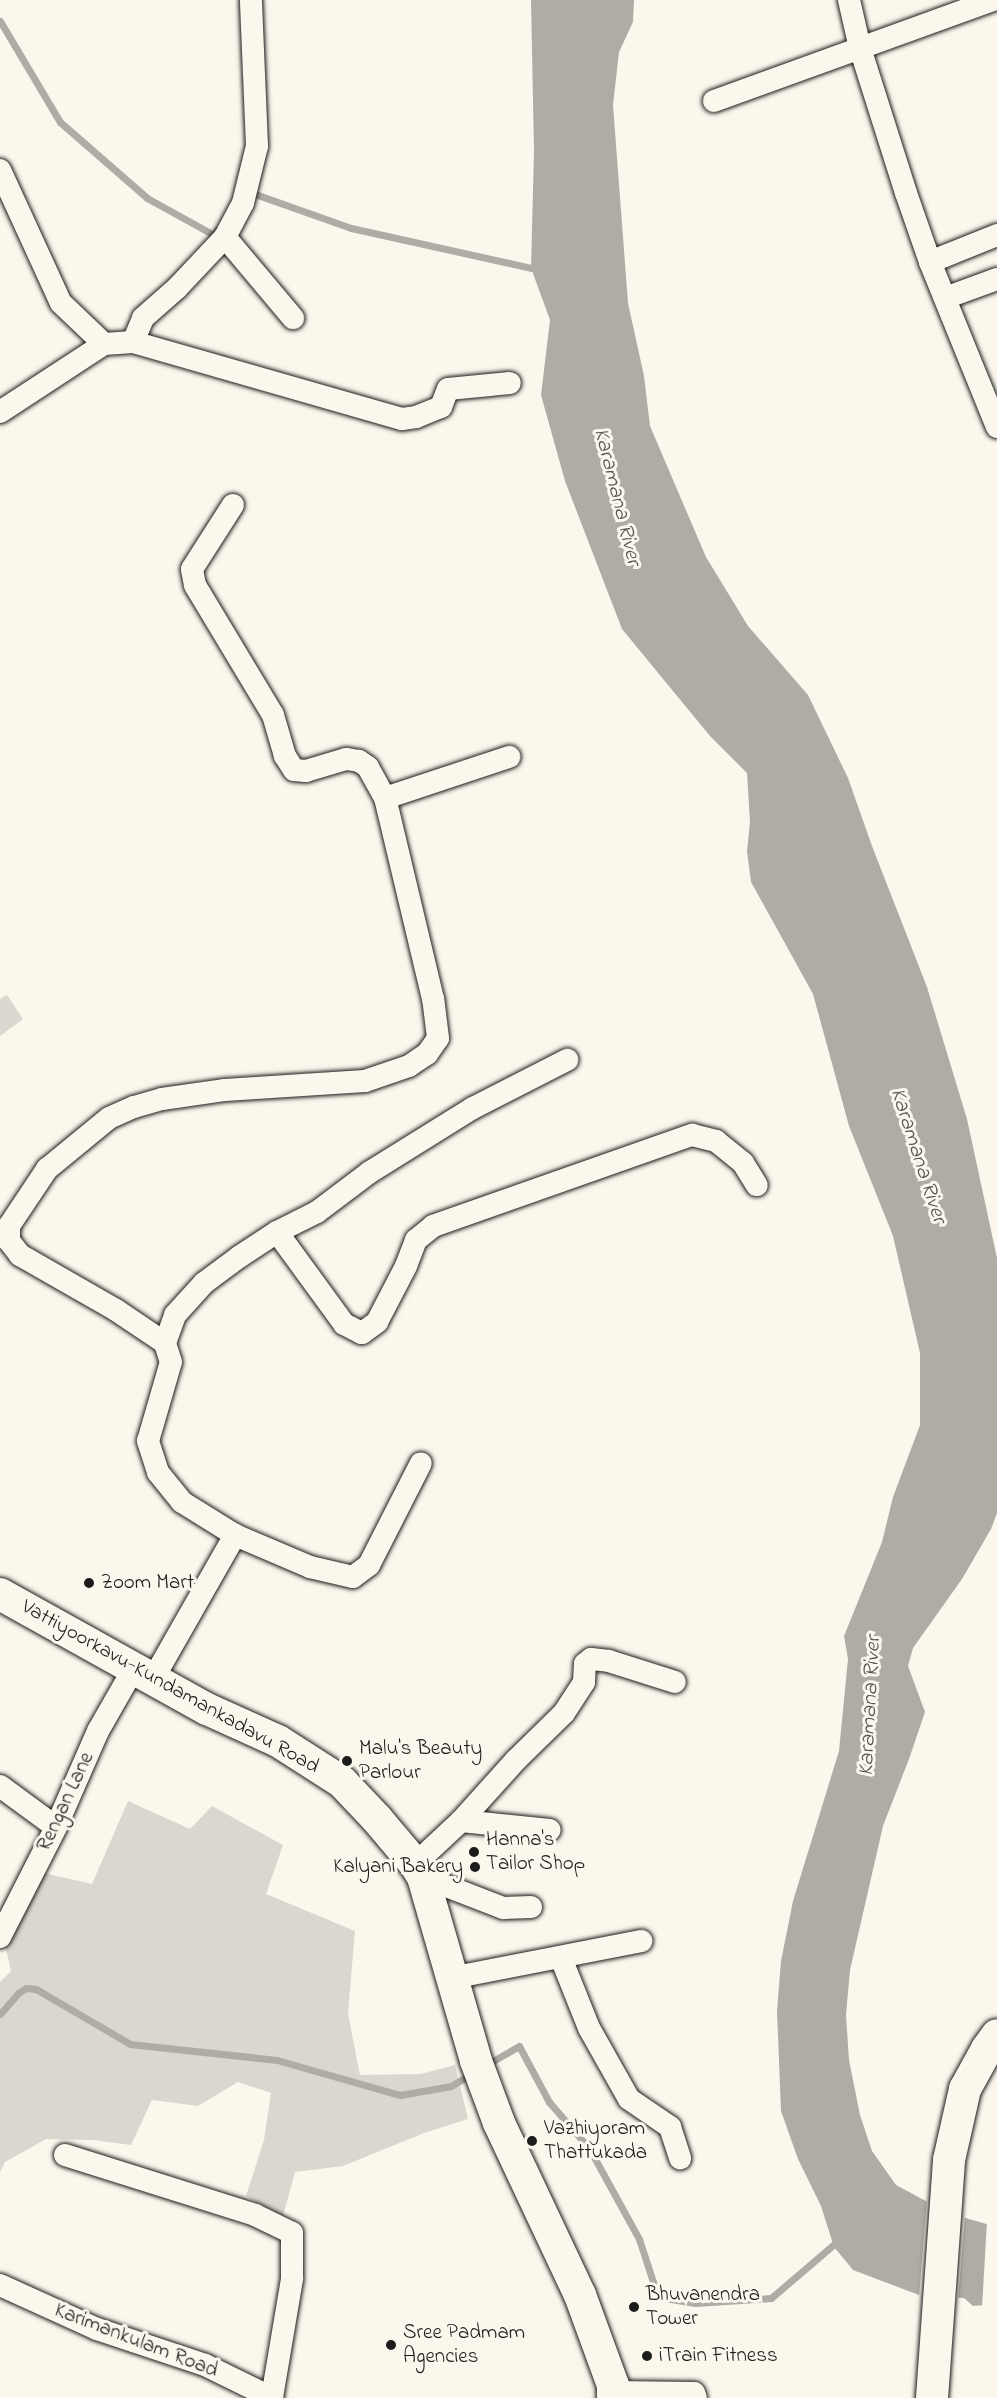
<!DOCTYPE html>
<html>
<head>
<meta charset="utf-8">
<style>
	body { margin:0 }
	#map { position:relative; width:997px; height:2398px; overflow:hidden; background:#fbf7ec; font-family:"Indie Flower",sans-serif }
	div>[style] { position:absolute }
	.green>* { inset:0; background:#dad7ce }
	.water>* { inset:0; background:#afaca5 }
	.pier>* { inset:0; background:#fbf7ec }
	.stream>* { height:7px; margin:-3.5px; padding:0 3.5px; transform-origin:3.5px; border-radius:3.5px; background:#afaca5 }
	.roads { filter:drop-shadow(0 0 2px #1c1c1c) drop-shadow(0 0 2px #1c1c1c) }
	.street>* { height:22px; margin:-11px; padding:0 11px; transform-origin:11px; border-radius:11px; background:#fbf7ec }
	.secondary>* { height:32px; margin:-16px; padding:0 16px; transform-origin:16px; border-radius:16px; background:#fbf7ec }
	.dots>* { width:16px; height:16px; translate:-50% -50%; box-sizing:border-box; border:3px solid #fbf7ec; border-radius:50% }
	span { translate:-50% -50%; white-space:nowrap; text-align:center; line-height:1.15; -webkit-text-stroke:6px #fbf7ec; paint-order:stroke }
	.poi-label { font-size:21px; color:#1c1c1c }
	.left { translate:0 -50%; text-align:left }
	.right { translate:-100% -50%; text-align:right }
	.street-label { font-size:21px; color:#1c1c1c }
	.water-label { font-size:22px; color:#575653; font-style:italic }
</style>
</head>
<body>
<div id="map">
	<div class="green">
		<i style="clip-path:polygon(7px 995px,23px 1019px,0 1036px,0 999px)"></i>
		<i style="clip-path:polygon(128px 1801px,190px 1829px,212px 1806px,283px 1845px,266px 1894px,355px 1931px,348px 2014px,360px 2075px,421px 2074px,455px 2065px,468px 2119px,424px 2133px,343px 2166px,295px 2172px,283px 2216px,246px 2196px,264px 2140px,271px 2093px,238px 2082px,198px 2106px,152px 2100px,131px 2145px,93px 2140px,46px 2139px,5px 2162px,0 2172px,0 1982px,11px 1971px,5px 1944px,44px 1873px,92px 1884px)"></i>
	</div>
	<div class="water">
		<i style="clip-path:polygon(531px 0,634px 0,633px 22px,619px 52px,613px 105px,628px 303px,644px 376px,650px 426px,706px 557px,748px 626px,808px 695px,848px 778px,872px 846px,927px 987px,967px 1119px,997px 1258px,997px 1513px,991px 1529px,962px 1579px,913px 1648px,908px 1666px,925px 1712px,909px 1759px,883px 1826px,850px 1970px,846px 2015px,849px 2060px,860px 2115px,872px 2151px,896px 2185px,948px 2213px,997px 2227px,985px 2305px,973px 2306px,964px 2298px,919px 2295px,853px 2270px,834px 2247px,821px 2206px,798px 2159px,781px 2111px,777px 2011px,781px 1961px,793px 1901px,839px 1751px,848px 1659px,844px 1636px,882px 1542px,893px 1497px,920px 1425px,920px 1353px,893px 1236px,849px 1126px,813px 994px,751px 882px,747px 851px,750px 822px,747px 773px,710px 736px,622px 629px,565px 481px,541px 395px,550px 320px,531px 268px,534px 152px)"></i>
	</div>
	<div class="pier">
		<i style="clip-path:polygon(927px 2198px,965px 2214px,958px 2301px,919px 2298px)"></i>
		<i style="clip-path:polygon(987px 2221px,997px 2224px,997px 2300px,982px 2308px)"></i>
	</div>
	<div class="stream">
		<i style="left:0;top:21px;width:117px;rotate:59.3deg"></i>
		<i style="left:60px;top:122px;width:116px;rotate:41.1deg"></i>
		<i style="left:147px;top:198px;width:77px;rotate:28.9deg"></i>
		<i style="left:214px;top:235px;width:6px;rotate:-59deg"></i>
		<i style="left:252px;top:193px;width:105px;rotate:19.5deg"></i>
		<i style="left:351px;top:228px;width:184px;rotate:12.5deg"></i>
		<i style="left:0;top:2014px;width:28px;rotate:-49deg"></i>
		<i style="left:18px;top:1993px;width:9px;rotate:-32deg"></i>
		<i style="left:26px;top:1988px;width:10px;rotate:6deg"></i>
		<i style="left:36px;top:1989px;width:109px;rotate:30.3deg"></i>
		<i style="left:130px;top:2044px;width:148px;rotate:6.2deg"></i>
		<i style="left:277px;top:2060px;width:128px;rotate:15.9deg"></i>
		<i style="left:400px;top:2095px;width:52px;rotate:-10deg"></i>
		<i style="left:451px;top:2086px;width:23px;rotate:-31deg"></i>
		<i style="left:486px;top:2065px;width:38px;rotate:-30deg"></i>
		<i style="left:519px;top:2046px;width:64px;rotate:61.8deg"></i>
		<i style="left:549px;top:2102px;width:61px;rotate:49deg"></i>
		<i style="left:589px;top:2148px;width:104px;rotate:61.2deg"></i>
		<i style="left:639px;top:2239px;width:61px;rotate:71.9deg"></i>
		<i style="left:658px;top:2297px;width:38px;rotate:9deg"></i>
		<i style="left:696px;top:2303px;width:75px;rotate:-3.8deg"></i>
		<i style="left:771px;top:2298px;width:91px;rotate:-40.5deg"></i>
	</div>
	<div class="roads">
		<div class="street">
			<i style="left:849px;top:0;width:49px;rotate:77.1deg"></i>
			<i style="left:860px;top:48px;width:152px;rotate:72.4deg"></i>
			<i style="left:906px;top:193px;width:73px;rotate:70.8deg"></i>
			<i style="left:930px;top:262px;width:178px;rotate:67.9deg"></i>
			<i style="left:714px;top:101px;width:297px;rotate:-19.9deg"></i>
			<i style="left:0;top:170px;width:146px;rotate:65.4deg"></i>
			<i style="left:61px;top:303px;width:59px;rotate:43.6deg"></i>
			<i style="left:225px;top:237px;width:106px;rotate:50deg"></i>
			<i style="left:930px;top:262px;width:72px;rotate:-21.9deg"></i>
			<i style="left:945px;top:298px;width:55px;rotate:-20.1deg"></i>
			<i style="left:133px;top:342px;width:280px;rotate:16deg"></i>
			<i style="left:402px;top:419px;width:14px;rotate:-8deg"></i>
			<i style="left:416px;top:417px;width:27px;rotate:-22deg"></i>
			<i style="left:441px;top:407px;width:19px;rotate:-69deg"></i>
			<i style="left:448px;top:389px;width:62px;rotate:-5.5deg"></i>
			<i style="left:0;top:412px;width:124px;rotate:-33.2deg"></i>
			<i style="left:104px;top:344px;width:29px;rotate:-4deg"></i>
			<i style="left:133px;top:342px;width:26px;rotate:-67deg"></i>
			<i style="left:143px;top:318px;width:45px;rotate:-41.4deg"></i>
			<i style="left:177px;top:288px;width:70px;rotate:-46.7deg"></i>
			<i style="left:225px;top:237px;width:38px;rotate:-62deg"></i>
			<i style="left:243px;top:203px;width:59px;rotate:-76.2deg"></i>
			<i style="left:257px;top:146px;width:146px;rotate:-92.4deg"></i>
			<i style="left:385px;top:798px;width:131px;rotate:-18.3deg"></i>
			<i style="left:277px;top:1232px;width:114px;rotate:53.9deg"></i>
			<i style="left:344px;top:1324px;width:20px;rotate:27deg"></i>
			<i style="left:362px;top:1333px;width:19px;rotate:-36deg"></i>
			<i style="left:377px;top:1322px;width:63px;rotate:-62.6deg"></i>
			<i style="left:406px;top:1266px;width:28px;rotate:-69deg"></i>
			<i style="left:416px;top:1240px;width:22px;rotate:-39deg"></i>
			<i style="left:433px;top:1226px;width:275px;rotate:-19.4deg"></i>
			<i style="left:692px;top:1135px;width:25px;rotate:14deg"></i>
			<i style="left:716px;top:1141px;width:35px;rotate:39deg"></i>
			<i style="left:743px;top:1163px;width:26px;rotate:58deg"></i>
			<i style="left:165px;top:1343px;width:59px;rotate:-146deg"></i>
			<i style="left:116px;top:1310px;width:111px;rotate:-150.2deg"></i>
			<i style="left:20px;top:1255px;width:18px;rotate:-128deg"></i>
			<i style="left:9px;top:1241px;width:15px;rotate:-90deg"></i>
			<i style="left:9px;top:1226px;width:69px;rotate:-56.3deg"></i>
			<i style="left:47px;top:1169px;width:80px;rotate:-39.4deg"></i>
			<i style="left:109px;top:1118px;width:27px;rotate:-24deg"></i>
			<i style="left:134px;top:1107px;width:29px;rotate:-16deg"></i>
			<i style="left:162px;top:1099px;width:64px;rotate:-8.1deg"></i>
			<i style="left:225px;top:1090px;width:140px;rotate:-3.7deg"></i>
			<i style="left:365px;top:1081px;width:46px;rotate:-18.8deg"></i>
			<i style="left:409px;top:1066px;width:22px;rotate:-34deg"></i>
			<i style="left:427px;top:1054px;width:19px;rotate:-55deg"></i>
			<i style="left:438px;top:1038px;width:39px;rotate:-97deg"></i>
			<i style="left:433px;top:999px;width:207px;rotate:-103.4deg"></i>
			<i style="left:385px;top:798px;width:35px;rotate:-119deg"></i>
			<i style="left:368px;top:767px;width:11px;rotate:-146deg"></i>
			<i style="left:359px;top:761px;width:13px;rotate:-171deg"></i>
			<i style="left:346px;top:759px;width:42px;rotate:163.3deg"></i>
			<i style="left:306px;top:771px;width:12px;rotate:-175deg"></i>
			<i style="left:294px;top:770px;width:17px;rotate:-123deg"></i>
			<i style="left:285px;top:756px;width:43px;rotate:-106.3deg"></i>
			<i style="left:273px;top:715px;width:152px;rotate:-121deg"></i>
			<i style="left:195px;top:585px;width:16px;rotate:-101deg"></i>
			<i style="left:192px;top:569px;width:76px;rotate:-57.4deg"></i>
			<i style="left:165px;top:1343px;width:30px;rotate:-70deg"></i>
			<i style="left:175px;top:1315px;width:43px;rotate:-47.8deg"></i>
			<i style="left:204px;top:1283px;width:44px;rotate:-36.6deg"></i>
			<i style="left:239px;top:1257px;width:45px;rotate:-33.3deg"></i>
			<i style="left:277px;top:1232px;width:45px;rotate:-26.6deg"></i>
			<i style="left:317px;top:1212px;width:66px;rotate:-37deg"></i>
			<i style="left:370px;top:1172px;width:121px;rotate:-31.9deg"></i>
			<i style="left:473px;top:1108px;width:106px;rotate:-27.1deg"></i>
			<i style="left:235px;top:1535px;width:82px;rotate:23.1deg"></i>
			<i style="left:310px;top:1567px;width:44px;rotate:13.1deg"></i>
			<i style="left:353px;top:1577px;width:20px;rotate:-37deg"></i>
			<i style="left:369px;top:1565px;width:114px;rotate:-63deg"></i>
			<i style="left:153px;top:1679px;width:166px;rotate:-60.3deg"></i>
			<i style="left:235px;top:1535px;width:62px;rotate:-148.1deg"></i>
			<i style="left:182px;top:1502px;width:38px;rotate:-129deg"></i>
			<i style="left:158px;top:1472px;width:33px;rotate:-108deg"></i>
			<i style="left:148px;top:1441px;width:82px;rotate:-73.8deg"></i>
			<i style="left:171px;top:1362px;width:20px;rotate:-108deg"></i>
			<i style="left:0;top:1786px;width:69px;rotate:36.2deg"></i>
			<i style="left:461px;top:1821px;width:89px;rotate:5.8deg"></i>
			<i style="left:415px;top:1864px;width:63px;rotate:-43.1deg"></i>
			<i style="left:461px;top:1821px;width:82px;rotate:-48deg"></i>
			<i style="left:516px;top:1760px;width:67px;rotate:-44.4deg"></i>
			<i style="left:564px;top:1713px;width:37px;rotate:-57deg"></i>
			<i style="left:584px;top:1682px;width:18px;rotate:-87deg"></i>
			<i style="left:585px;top:1664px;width:8px;rotate:-40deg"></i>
			<i style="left:591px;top:1659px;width:18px;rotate:6deg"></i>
			<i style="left:609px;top:1661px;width:69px;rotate:17.7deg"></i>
			<i style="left:423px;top:1877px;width:86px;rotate:21.2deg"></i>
			<i style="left:503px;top:1908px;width:28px;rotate:-2deg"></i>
			<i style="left:0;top:1937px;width:123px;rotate:-63deg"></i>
			<i style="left:56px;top:1827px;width:105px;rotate:-66.4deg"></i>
			<i style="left:98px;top:1731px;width:73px;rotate:-60.3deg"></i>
			<i style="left:561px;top:1958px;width:75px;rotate:68.2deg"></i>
			<i style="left:589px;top:2028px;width:81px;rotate:60.6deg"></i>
			<i style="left:629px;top:2099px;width:50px;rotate:34.3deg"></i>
			<i style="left:670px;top:2127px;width:33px;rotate:72deg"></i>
			<i style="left:451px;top:1978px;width:194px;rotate:-11deg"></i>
			<i style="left:65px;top:2155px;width:199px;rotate:17.5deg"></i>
			<i style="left:255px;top:2215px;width:41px;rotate:25.9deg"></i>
			<i style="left:292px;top:2233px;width:46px;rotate:90deg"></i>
			<i style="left:292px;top:2279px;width:120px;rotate:99.6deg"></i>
			<i style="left:0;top:2285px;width:107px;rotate:24.4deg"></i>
			<i style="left:97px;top:2329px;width:114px;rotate:18.4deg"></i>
			<i style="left:205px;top:2365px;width:75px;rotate:26.2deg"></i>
			<i style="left:613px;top:2392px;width:81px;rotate:0.7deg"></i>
			<i style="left:694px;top:2393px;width:5px;rotate:68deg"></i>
		</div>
		<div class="secondary">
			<i style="left:0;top:1594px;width:237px;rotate:29.1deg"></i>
			<i style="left:207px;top:1709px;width:78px;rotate:24.3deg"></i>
			<i style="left:278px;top:1741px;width:76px;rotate:32.6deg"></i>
			<i style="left:342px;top:1782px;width:51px;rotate:46.6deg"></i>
			<i style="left:377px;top:1819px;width:59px;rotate:49.8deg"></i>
			<i style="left:415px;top:1864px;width:15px;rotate:58deg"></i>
			<i style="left:423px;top:1877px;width:191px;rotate:73.9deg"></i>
			<i style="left:476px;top:2061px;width:66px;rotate:69.6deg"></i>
			<i style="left:499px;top:2123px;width:190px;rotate:64.8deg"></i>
			<i style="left:580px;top:2295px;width:96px;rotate:69.9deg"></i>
			<i style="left:613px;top:2385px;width:13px;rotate:90deg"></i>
			<i style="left:932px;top:2398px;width:239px;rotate:-85.9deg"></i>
			<i style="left:949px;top:2160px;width:73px;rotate:-77.3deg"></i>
			<i style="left:965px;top:2089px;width:46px;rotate:-61.2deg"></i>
			<i style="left:987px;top:2049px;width:17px;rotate:-54deg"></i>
		</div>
	</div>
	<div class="dots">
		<i style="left:89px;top:1583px;background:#1c1c1c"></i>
		<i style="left:347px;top:1761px;background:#1c1c1c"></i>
		<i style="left:474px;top:1852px;background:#1c1c1c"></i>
		<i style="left:475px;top:1867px;background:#1c1c1c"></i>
		<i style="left:532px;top:2141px;background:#1c1c1c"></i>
		<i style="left:634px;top:2307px;background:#1c1c1c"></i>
		<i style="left:391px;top:2345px;background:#1c1c1c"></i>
		<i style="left:647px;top:2356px;background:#1c1c1c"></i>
	</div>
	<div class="poi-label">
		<span class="left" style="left:101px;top:1583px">Zoom Mart</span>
		<span class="left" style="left:359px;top:1761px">Malu's Beauty<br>Parlour</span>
		<span class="left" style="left:486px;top:1852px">Hanna's<br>Tailor Shop</span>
		<span class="right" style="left:463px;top:1867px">Kalyani Bakery</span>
		<span class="left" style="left:544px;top:2141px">Vazhiyoram<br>Thattukada</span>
		<span class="left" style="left:646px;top:2307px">Bhuvanendra<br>Tower</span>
		<span class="left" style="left:403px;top:2345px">Sree Padmam<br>Agencies</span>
		<span class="left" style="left:659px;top:2356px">iTrain Fitness</span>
	</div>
	<div class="street-label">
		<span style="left:170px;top:1687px;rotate:29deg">Vattiyoorkavu-Kundamankadavu Road</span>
		<span style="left:66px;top:1802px;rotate:-65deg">Rengan Lane</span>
		<span style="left:136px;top:2341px;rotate:21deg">Karimankulam Road</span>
	</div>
	<div class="water-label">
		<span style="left:616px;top:497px;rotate:76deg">Karamana River</span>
		<span style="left:917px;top:1156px;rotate:72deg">Karamana River</span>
		<span style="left:871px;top:1706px;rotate:-87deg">Karamana River</span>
	</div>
</div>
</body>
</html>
